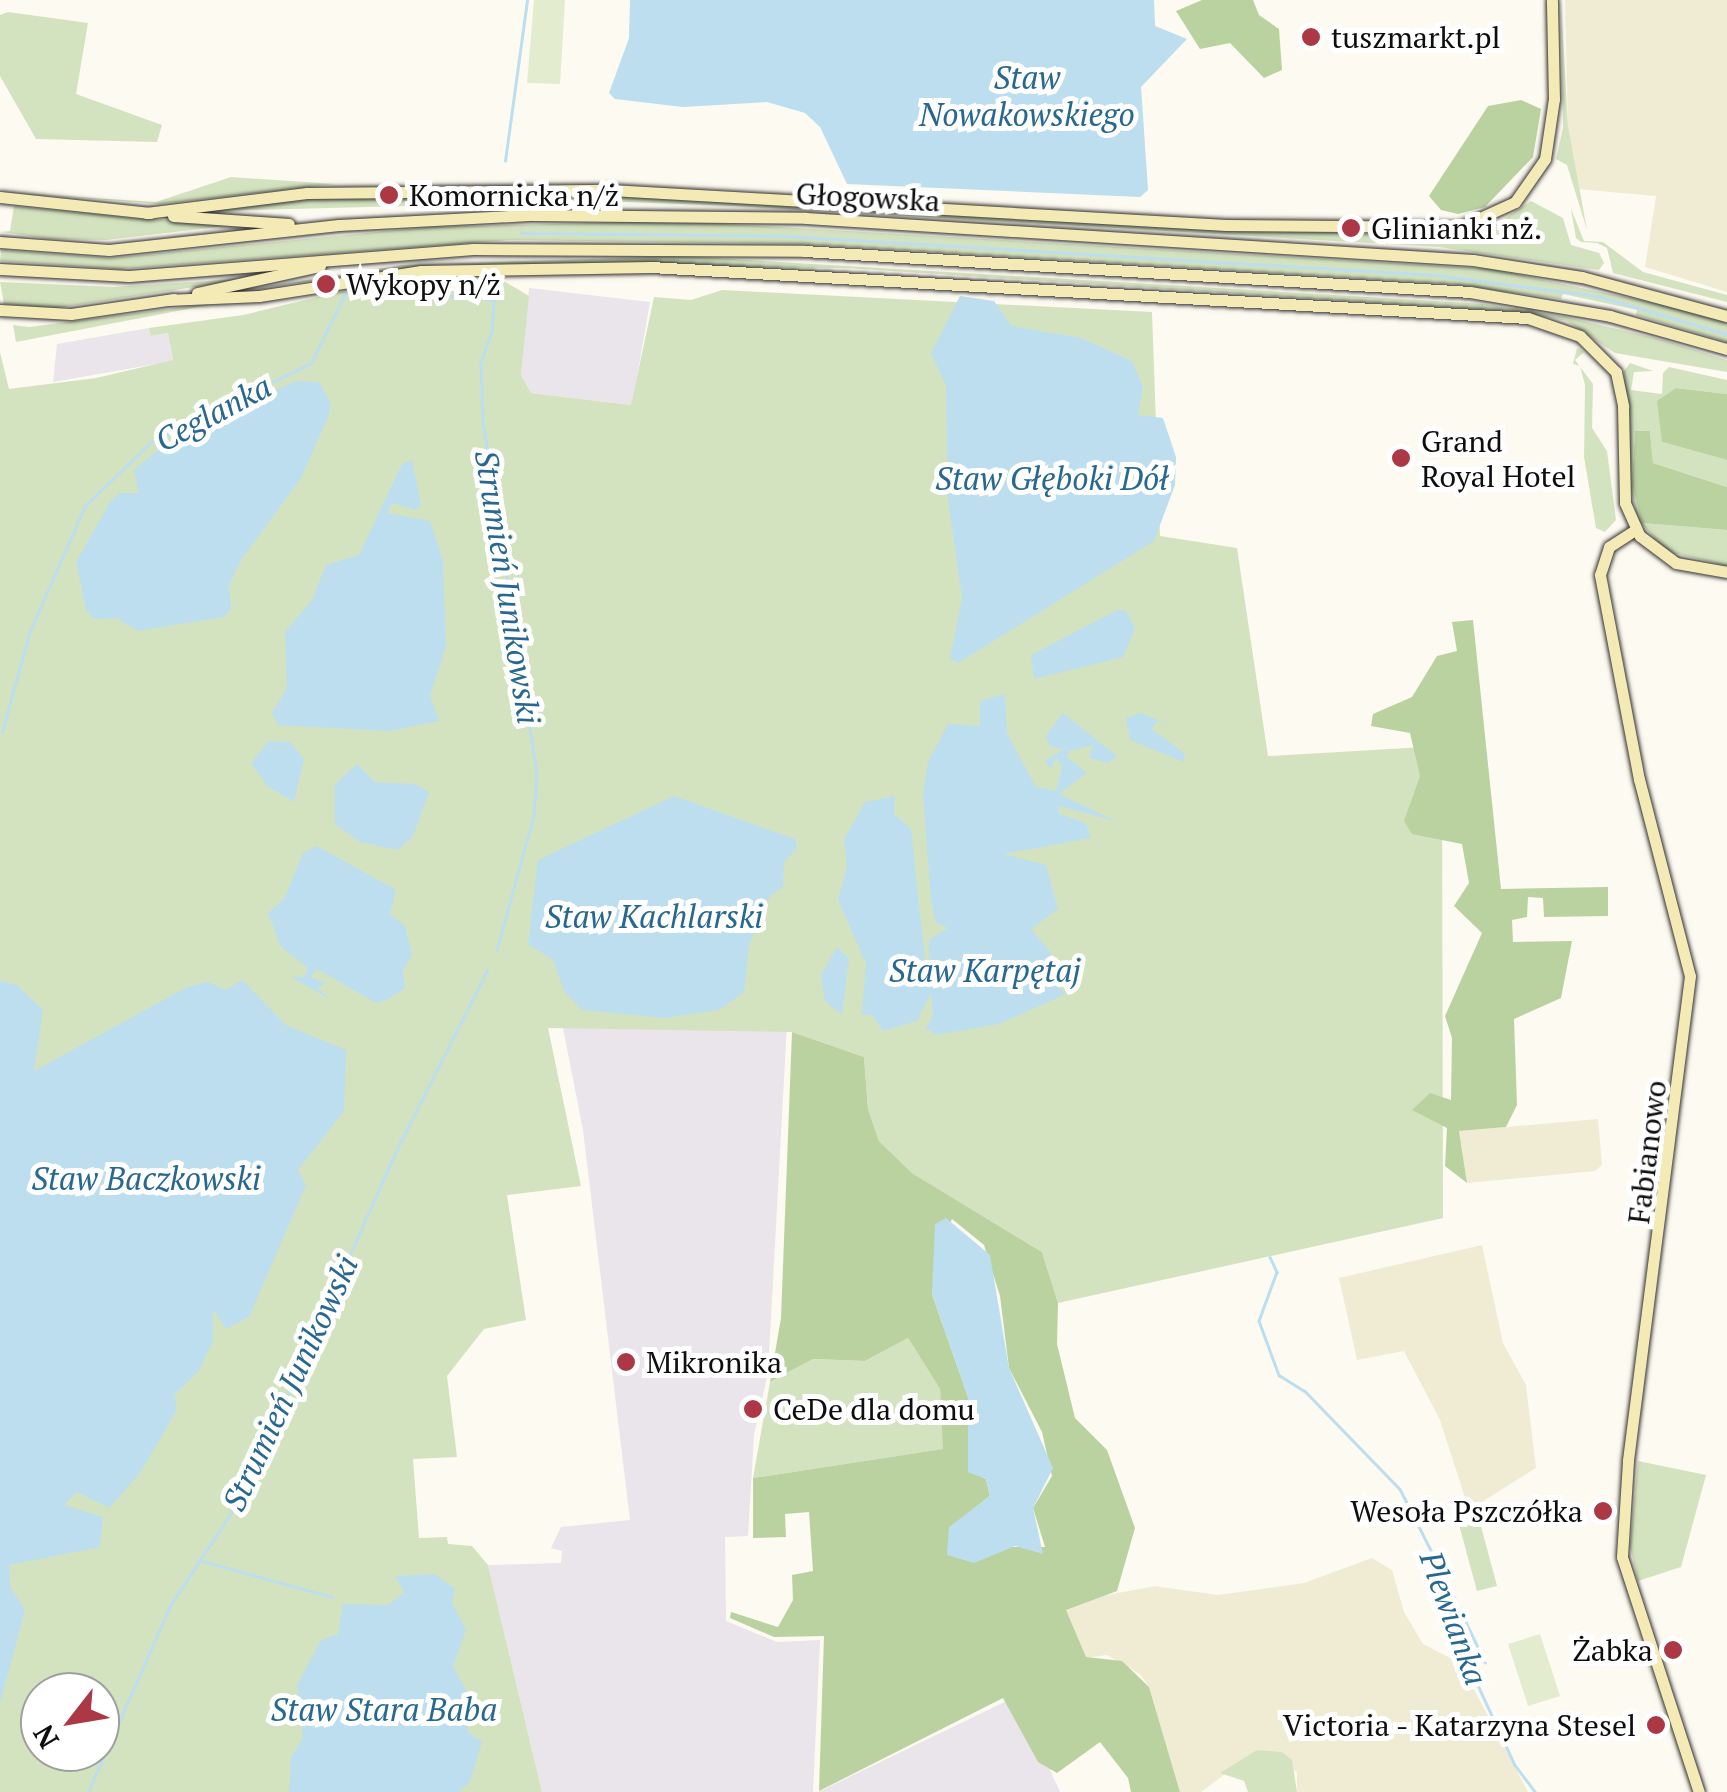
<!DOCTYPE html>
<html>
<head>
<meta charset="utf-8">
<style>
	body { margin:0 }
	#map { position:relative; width:1727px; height:1792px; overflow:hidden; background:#fdfaf1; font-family:"PT Serif",serif }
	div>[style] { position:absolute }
	.industrial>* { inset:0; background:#eae4eb }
	.farmland>* { inset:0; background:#f0ecd4 }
	.green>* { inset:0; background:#d4e3bf }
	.forest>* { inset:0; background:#bad2a0 }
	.pitch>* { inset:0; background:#e4eccf }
	.water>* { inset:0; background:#bcdeee }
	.stream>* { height:2.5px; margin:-1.25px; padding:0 1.25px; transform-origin:1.25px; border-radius:1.25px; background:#bcdeee }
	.roads { filter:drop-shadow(0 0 2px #303030) drop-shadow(0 0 2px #303030) }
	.secondary>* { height:11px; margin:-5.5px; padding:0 5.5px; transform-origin:5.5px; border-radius:5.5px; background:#f4eab5 }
	.dots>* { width:28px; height:28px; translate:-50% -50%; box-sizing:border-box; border:5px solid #fff; border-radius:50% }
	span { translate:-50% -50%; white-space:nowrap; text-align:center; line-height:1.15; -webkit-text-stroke:10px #fff; paint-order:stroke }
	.poi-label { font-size:30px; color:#0e0e0e }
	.left { translate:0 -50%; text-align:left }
	.right { translate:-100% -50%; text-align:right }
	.street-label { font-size:30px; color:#0e0e0e }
	.water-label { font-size:32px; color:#286890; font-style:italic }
	.north { position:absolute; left:20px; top:1672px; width:100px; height:100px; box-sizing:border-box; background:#fff; border:2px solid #9f9f9f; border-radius:50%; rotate:239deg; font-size:28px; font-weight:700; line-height:40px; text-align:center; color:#0e0e0e }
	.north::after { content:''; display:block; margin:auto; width:35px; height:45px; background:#ac3845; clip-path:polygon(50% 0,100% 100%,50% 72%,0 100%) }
</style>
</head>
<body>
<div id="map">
	<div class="industrial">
		<i style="clip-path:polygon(529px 288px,650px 302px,632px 405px,531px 393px,521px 375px)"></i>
		<i style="clip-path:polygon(149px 328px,151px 336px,168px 333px,173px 361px,53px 382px,57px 344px)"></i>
		<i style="clip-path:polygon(562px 1023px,787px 1024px,768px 1373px,754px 1435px,748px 1536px,725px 1537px,726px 1621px,777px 1642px,820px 1640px,813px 1792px,542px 1792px,488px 1565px,561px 1563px,562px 1551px,551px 1548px,561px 1527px,630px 1520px,583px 1130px)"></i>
		<i style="clip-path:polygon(1042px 1684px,1081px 1750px,1050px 1770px,1060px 1792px,818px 1792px)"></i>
	</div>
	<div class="farmland">
		<i style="clip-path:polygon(1565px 0,1727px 0,1727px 292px,1645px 267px,1656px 196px,1577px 189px,1568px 126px)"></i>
		<i style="clip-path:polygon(1598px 1119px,1602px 1165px,1595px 1171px,1467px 1183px,1459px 1131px)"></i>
		<i style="clip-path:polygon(1482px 1245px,1503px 1343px,1526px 1385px,1536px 1468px,1469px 1510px,1440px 1420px,1404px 1351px,1357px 1360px,1339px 1278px)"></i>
		<i style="clip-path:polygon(1372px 1558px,1392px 1570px,1404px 1612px,1423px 1644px,1460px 1663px,1528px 1792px,1297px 1792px,1297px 1772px,1257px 1750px,1201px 1792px,1180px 1792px,1149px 1687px,1140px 1674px,1107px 1655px,1086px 1658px,1066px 1610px,1086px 1599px,1155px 1586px,1218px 1595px,1304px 1583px)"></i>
	</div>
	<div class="green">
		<i style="clip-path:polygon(1561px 0,1568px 126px,1587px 230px,1567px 165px,1556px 159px,1563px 128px)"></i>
		<i style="clip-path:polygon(8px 12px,88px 23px,76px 94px,162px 125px,157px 142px,36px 139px,0 76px,0 15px)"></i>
		<i style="clip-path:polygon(231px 177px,335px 184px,159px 204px,16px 193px,156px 202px)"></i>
		<i style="clip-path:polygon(653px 196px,1440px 238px,1486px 231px,1531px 201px,1563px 218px,1571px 245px,1599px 253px,1604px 263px,1599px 270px,1439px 247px,735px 206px,598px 201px,212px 211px,292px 198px)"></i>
		<i style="clip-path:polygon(14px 206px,141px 219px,243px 224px,106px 240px,50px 239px,2px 232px,10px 231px)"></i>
		<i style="clip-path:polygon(1571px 209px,1584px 241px,1603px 242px,1643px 272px,1727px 295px,1727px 302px,1613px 273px,1607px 248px,1597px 243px,1581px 242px,1576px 238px)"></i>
		<i style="clip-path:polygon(677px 221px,1491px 269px,1687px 310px,1727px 323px,1727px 342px,1636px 315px,1637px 310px,1563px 294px,1561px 299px,1452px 284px,805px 244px,511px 240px,120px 269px,0 261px,1px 250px,110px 258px,429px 227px)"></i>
		<i style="clip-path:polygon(680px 256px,1484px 304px,1566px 317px,1663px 340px,1727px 360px,1727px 372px,1615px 353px,1567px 321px,1521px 312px,846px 268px,443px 264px,243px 290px,403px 265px)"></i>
		<i style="clip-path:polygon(253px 278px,57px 308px,4px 304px,0 282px,114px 287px)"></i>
		<i style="clip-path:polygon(evenodd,502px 280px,529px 296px,521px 375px,531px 393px,631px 405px,654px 297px,691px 300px,722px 290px,1152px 312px,1160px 536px,1237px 548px,1268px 756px,1442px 746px,1443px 1218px,1058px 1303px,1042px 1252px,912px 1173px,879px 1141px,868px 1109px,864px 1057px,792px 1032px,548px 1028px,581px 1186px,507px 1195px,526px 1320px,484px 1329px,447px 1376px,457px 1457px,413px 1459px,419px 1538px,447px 1537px,448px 1544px,472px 1546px,488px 1565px,542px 1792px,0 1792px,0 352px,9px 389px,96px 378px,173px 360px,168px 333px,151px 336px,149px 328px,243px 315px,372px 284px,488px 294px,493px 281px,502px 280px,40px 1692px,100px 1692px,100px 1752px,40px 1752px,40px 1692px)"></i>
		<i style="clip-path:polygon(224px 302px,16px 342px,13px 325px,29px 327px)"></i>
		<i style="clip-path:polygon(1577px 348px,1584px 352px,1575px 360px,1593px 384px,1592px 428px,1607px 451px,1616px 520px,1605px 532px,1596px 528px,1584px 457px,1585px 385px,1580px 366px,1573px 364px)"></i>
		<i style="clip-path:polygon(1630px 363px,1653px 371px,1634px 372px,1631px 390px,1662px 394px,1663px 373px,1669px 367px,1727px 380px,1727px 394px,1676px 388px,1662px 442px,1727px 460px,1727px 487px,1653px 463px,1650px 431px,1635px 432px,1632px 484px,1643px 523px,1727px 530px,1727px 566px,1666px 551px,1638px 520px,1630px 485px,1624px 371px)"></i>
		<i style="clip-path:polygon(908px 1338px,940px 1389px,944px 1449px,753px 1478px,770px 1382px,813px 1359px,865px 1361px)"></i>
		<i style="clip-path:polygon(1638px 1461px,1706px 1475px,1681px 1567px,1638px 1581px,1630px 1546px)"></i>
		<i style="clip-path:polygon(1478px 1515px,1497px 1586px,1477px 1591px,1458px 1521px)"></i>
		<i style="clip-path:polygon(1257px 1750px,1282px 1752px,1292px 1760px,1297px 1792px,1248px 1792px,1244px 1781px,1220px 1773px)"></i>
	</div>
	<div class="forest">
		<i style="clip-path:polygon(1202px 0,1253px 0,1259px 15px,1279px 29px,1282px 70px,1264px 78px,1230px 43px,1200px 49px,1176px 11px)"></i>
		<i style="clip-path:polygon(1521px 100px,1541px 109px,1533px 157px,1485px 207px,1458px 214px,1441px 210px,1429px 196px,1488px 106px)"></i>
		<i style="clip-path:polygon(1676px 388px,1727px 394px,1727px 460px,1662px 442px,1657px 401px)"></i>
		<i style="clip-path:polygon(1635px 431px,1650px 431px,1653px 463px,1727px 487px,1727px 530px,1642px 523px,1632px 484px)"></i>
		<i style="clip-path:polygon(1473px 620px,1501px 889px,1608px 887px,1608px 916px,1544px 917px,1543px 898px,1528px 897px,1527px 917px,1512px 920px,1513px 942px,1572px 941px,1561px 998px,1514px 1019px,1517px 1105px,1506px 1127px,1459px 1131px,1467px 1183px,1445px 1166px,1447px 1128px,1412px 1110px,1430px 1093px,1451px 1100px,1452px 1038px,1445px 1016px,1482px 933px,1454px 906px,1469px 883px,1462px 844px,1412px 834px,1404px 821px,1420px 776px,1410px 733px,1371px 726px,1373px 714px,1412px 697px,1437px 656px,1457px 651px,1452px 622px)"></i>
		<i style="clip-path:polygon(evenodd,792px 1032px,864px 1057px,868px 1109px,879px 1141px,912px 1173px,1042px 1252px,1058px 1303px,1057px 1344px,1075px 1418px,1107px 1450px,1135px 1528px,1117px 1591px,1066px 1610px,1086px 1657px,1122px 1661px,1149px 1687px,1180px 1792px,1131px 1792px,1128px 1778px,1100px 1742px,1057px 1773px,1038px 1762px,1003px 1698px,819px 1791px,824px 1636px,774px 1637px,730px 1618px,731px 1612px,778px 1627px,793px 1600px,792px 1575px,813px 1571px,809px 1512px,785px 1514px,786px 1537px,753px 1538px,753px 1478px,943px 1449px,940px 1389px,908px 1338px,865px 1361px,813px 1359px,770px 1382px,781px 1318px,792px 1032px,952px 1219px,984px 1245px,1000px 1296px,1009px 1368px,1042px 1432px,1052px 1476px,1033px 1508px,1045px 1547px,1004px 1547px,974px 1562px,973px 1509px,990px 1496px,986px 1479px,968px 1471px,968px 1397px,932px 1294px,939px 1247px,952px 1219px)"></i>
	</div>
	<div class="pitch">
		<i style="clip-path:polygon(534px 0,565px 0,560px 84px,527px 83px)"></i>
		<i style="clip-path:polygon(1540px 1634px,1560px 1696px,1528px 1706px,1508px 1644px)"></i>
	</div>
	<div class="water">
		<i style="clip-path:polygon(630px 0,1154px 0,1155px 26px,1187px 39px,1141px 87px,1148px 190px,1140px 197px,847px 184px,820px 127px,805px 113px,767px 102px,683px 107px,615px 99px,609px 93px,629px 38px)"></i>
		<i style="clip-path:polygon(960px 296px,994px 301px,1011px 326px,1081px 338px,1132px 361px,1143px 387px,1138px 415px,1163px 418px,1176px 457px,1175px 485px,1154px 541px,958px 663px,950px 658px,962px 598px,948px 500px,946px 386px,931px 353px)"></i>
		<i style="clip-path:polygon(295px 381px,319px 382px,331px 404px,328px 417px,301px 478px,241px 560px,229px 585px,231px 609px,224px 617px,137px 631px,117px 618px,94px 619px,86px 610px,76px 562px,110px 502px,120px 493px,139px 493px,134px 470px,163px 446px)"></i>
		<i style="clip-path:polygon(412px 460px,421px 505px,416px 510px,392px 503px,387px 513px,430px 521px,443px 561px,446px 647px,430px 695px,439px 721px,389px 731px,278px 725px,272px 713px,287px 688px,285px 632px,312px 600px,326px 565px,359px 555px,402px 464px)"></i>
		<i style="clip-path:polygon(1117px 610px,1126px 611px,1135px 629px,1123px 657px,1034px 679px,1031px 655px)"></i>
		<i style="clip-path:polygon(1005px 694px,1007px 733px,1036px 787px,1056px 791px,1062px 767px,1056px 758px,1050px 769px,1045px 760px,1063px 750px,1050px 746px,1046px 736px,1063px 713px,1117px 756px,1108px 763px,1089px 758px,1093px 745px,1069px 751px,1067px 757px,1087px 773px,1059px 794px,1116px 821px,1059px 806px,1059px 814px,1086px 823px,1091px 838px,1003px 854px,1046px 865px,1058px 909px,1031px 929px,1052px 954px,1039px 971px,1066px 994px,999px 1024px,936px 1035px,926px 1028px,933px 1015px,931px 993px,917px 1021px,883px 1031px,873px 1016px,862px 1014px,866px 964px,838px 899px,847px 868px,844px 839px,865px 802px,895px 796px,894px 814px,911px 829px,928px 988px,929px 940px,948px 928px,936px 923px,931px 902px,923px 794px,928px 762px,948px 724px,980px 726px,980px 701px)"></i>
		<i style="clip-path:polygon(1141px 713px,1172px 726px,1157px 721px,1152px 729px,1184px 753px,1184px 762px,1130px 740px,1126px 718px)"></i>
		<i style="clip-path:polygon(269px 741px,290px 742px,304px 759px,294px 802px,267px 786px,251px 763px)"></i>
		<i style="clip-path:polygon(357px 764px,375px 782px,415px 784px,429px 792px,413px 836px,398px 850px,360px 842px,335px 824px,335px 784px)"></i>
		<i style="clip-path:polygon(674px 796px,795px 839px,797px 848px,784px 862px,783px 887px,770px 896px,749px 945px,744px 992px,719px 1010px,664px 1018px,582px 1010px,564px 991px,553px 960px,528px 944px,538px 860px)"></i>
		<i style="clip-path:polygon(317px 846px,396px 890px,390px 914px,405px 926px,412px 955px,403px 970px,405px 988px,387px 1000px,376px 1003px,317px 969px,310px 977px,326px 983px,317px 988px,331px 1000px,291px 977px,304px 977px,308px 968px,281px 947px,268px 913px,284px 899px,303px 853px)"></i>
		<i style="clip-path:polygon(837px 947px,849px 959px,842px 1015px,825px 1001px,821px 975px)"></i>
		<i style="clip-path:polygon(242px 980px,286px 1025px,346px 1050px,344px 1111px,298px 1170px,306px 1185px,249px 1317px,226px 1329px,213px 1309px,213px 1340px,199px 1371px,175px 1394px,177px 1410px,140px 1473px,109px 1508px,77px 1492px,64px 1505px,103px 1517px,100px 1547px,9px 1565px,10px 1586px,25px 1610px,0 1704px,0 981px,17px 985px,43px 1010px,34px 1071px,187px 987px,208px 982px,226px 990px)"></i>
		<i style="clip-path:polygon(946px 1218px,990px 1255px,1009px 1368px,1053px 1468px,1033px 1508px,1043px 1554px,1015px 1546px,974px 1563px,947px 1555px,949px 1527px,990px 1496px,986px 1479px,968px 1472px,968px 1397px,932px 1294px,935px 1224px)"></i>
		<i style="clip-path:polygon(435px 1574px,455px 1589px,452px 1603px,466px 1630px,453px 1667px,470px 1697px,468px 1732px,482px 1742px,470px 1782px,459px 1792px,289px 1792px,291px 1758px,303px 1737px,297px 1685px,321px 1640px,338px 1634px,343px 1604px,389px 1605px,404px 1592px,395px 1576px)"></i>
	</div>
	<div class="stream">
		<i style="left:505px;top:161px;width:162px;rotate:-82.2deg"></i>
		<i style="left:521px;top:233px;width:266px;rotate:0.6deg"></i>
		<i style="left:787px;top:236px;width:650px;rotate:3.44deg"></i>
		<i style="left:1436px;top:275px;width:163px;rotate:7.4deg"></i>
		<i style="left:1598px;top:296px;width:134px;rotate:16.4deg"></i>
		<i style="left:496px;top:280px;width:51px;rotate:94.5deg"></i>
		<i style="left:492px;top:331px;width:34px;rotate:109deg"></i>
		<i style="left:481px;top:363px;width:58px;rotate:88deg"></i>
		<i style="left:483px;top:421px;width:356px;rotate:81.3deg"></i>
		<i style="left:537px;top:773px;width:43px;rotate:94deg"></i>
		<i style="left:534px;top:816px;width:139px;rotate:105.4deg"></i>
		<i style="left:401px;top:291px;width:93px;rotate:5.5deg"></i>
		<i style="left:2px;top:732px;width:105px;rotate:-74.5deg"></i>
		<i style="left:30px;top:631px;width:137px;rotate:-66.3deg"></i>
		<i style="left:85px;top:506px;width:93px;rotate:-44.1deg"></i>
		<i style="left:152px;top:441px;width:177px;rotate:-26.1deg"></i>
		<i style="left:311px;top:363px;width:79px;rotate:-63.8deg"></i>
		<i style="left:346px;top:292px;width:32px;rotate:-2deg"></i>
		<i style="left:1270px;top:1257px;width:17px;rotate:65deg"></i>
		<i style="left:1277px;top:1272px;width:52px;rotate:110.2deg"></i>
		<i style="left:1259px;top:1321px;width:58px;rotate:69.7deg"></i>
		<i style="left:1279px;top:1375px;width:31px;rotate:32deg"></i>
		<i style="left:1305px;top:1391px;width:136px;rotate:45.9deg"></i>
		<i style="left:1400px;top:1489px;width:104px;rotate:63.2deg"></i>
		<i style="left:1447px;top:1582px;width:34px;rotate:92deg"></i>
		<i style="left:1446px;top:1616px;width:164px;rotate:65.2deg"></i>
		<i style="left:1515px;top:1765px;width:34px;rotate:53deg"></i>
		<i style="left:199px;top:1560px;width:138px;rotate:15.5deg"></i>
		<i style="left:1447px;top:1582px;width:89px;rotate:64.6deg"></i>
		<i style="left:88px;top:1792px;width:206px;rotate:-66.2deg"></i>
		<i style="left:171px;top:1604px;width:127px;rotate:-56.6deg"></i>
		<i style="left:241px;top:1498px;width:391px;rotate:-65.9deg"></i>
		<i style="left:401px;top:1141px;width:191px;rotate:-63.2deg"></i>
	</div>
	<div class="roads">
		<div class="secondary">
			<i style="left:0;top:197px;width:151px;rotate:6.1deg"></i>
			<i style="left:146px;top:213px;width:162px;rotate:-7.1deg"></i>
			<i style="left:307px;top:193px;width:303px;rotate:-0.6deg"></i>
			<i style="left:610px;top:190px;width:617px;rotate:3.25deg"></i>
			<i style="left:1226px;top:225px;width:234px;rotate:0.5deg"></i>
			<i style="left:1460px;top:227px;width:60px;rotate:-24.4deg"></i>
			<i style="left:1515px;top:202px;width:52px;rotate:-55.1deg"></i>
			<i style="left:1545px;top:159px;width:61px;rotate:-81.5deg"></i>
			<i style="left:1554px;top:99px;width:99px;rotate:-91.2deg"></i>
			<i style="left:173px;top:216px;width:116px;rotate:3.9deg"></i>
			<i style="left:0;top:242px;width:109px;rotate:4.2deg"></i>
			<i style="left:109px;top:250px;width:231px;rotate:-6.2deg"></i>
			<i style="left:339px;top:225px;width:194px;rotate:-3deg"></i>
			<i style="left:533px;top:215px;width:273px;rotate:0.6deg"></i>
			<i style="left:806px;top:218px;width:668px;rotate:3.6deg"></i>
			<i style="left:1473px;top:260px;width:110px;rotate:8.9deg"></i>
			<i style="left:1582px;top:277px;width:150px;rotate:15.1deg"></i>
			<i style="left:0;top:269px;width:129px;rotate:3.1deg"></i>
			<i style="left:129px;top:276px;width:345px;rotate:-4.5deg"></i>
			<i style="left:473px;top:249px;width:331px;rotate:0.3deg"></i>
			<i style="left:804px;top:251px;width:667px;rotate:3.52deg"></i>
			<i style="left:1470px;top:292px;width:142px;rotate:9.7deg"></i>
			<i style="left:1610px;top:316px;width:122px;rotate:15.8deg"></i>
			<i style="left:197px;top:293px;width:126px;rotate:-12.4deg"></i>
			<i style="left:167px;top:300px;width:92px;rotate:-2.5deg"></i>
			<i style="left:259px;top:296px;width:164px;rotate:-8.8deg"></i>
			<i style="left:421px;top:271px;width:230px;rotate:-1deg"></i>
			<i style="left:651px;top:267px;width:878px;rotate:3.33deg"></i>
			<i style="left:1528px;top:318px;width:55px;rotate:19.1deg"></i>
			<i style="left:1580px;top:336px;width:51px;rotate:45deg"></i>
			<i style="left:1616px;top:372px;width:35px;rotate:78deg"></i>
			<i style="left:1623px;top:406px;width:97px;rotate:88.8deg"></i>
			<i style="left:1625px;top:503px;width:36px;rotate:66deg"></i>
			<i style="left:1640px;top:536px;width:45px;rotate:36.9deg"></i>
			<i style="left:1676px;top:563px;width:52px;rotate:10deg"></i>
			<i style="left:0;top:310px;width:71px;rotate:3.2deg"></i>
			<i style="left:71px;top:314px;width:104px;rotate:-8.3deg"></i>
			<i style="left:1635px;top:530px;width:31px;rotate:147deg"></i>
			<i style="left:1609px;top:547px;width:29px;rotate:108deg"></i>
			<i style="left:1600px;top:575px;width:208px;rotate:79.2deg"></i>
			<i style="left:1639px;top:779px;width:203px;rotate:75.5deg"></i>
			<i style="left:1690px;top:976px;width:489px;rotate:97.3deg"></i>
			<i style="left:1628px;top:1461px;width:96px;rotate:93.6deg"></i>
			<i style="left:1622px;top:1557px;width:247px;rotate:71.9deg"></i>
		</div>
	</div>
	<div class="dots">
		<i style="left:1311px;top:37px;background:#ac3845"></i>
		<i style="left:389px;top:195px;background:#ac3845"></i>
		<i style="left:1351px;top:228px;background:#ac3845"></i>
		<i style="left:326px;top:284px;background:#ac3845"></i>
		<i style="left:1401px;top:458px;background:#ac3845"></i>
		<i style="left:626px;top:1362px;background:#ac3845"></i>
		<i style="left:753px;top:1409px;background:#ac3845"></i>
		<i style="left:1603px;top:1511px;background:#ac3845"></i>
		<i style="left:1673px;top:1650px;background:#ac3845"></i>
		<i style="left:1656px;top:1725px;background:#ac3845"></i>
	</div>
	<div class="poi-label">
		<span class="left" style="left:1331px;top:37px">tuszmarkt.pl</span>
		<span class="left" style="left:409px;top:195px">Komornicka n/ż</span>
		<span class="left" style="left:1371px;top:228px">Glinianki nż.</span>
		<span class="left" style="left:346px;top:284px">Wykopy n/ż</span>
		<span class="left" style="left:1421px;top:458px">Grand<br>Royal Hotel</span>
		<span class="left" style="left:646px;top:1362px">Mikronika</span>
		<span class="left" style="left:773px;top:1409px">CeDe dla domu</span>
		<span class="right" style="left:1583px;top:1511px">Wesoła Pszczółka</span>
		<span class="right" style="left:1653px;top:1650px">Żabka</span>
		<span class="right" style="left:1636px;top:1725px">Victoria - Katarzyna Stesel</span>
	</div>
	<div class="street-label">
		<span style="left:868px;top:197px;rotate:3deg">Głogowska</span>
		<span style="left:1647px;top:1152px;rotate:-83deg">Fabianowo</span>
	</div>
	<div class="water-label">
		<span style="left:1027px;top:96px">Staw<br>Nowakowskiego</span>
		<span style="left:213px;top:413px;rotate:-28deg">Ceglanka</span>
		<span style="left:1052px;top:478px">Staw Głęboki Dół</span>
		<span style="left:508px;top:587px;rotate:81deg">Strumień Junikowski</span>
		<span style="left:654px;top:916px">Staw Kachlarski</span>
		<span style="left:985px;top:970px">Staw Karpętaj</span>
		<span style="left:146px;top:1178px">Staw Baczkowski</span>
		<span style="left:290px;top:1383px;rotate:-65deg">Strumień Junikowski</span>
		<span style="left:1454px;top:1618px;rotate:70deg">Plewianka</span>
		<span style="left:384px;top:1709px">Staw Stara Baba</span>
	</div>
	<div class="north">N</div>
</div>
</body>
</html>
